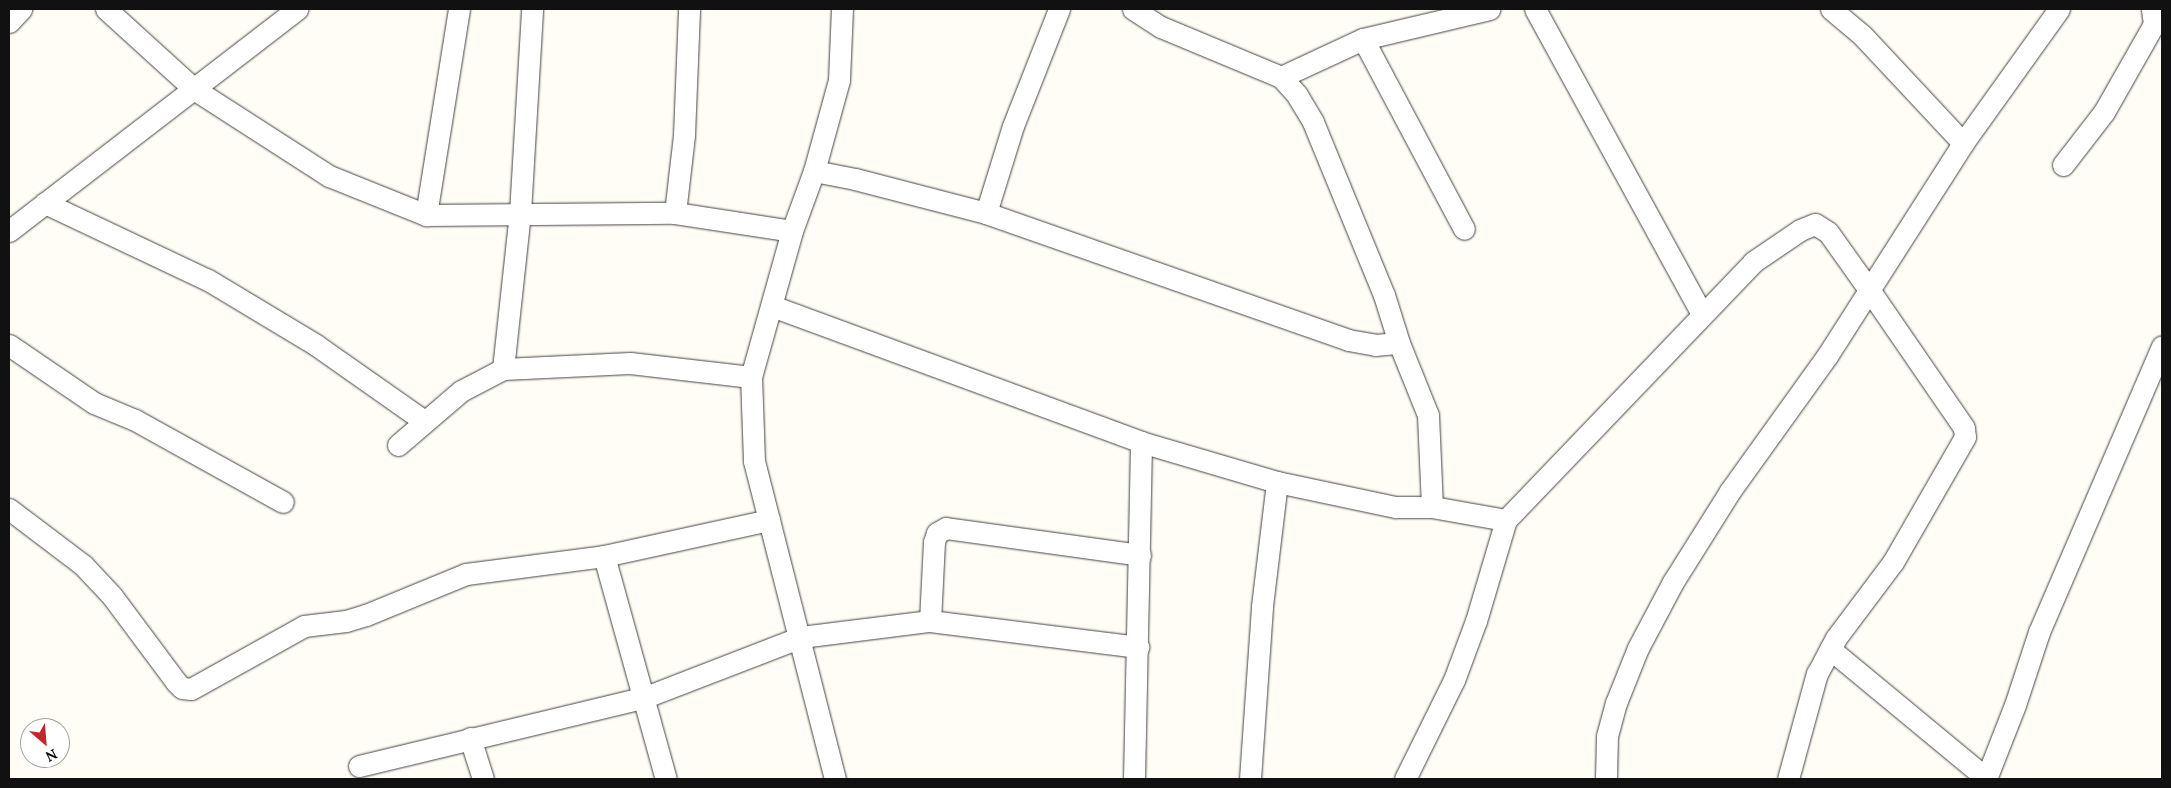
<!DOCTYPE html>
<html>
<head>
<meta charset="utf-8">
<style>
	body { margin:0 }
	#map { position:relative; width:2171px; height:788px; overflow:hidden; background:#fffdf5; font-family:Lora,serif }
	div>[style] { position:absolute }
	.roads { filter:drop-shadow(0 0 1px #444) drop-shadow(0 0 1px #444) }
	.minor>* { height:21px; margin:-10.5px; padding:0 10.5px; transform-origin:10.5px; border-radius:10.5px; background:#fff }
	span { translate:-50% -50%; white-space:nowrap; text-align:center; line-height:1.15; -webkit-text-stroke:5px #fff; paint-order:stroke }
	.frame { position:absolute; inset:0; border:10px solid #111; pointer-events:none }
	.north { position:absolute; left:20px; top:718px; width:50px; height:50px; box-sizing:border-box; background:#fff; border:1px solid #a0a0a0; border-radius:50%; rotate:153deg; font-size:14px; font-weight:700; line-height:20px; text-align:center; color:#111 }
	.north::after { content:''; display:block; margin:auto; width:18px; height:22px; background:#c4262e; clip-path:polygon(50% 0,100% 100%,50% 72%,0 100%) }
</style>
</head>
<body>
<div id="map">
	<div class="roads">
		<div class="minor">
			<i style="left:106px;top:9px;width:119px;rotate:42.3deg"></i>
			<i style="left:194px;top:89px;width:161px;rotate:32.8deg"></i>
			<i style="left:329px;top:176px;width:105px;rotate:21.9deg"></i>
			<i style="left:426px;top:215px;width:249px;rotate:-0.5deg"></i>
			<i style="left:675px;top:213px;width:118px;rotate:8.7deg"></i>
			<i style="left:1133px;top:9px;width:33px;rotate:33deg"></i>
			<i style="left:1161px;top:27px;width:130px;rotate:22.6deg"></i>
			<i style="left:1281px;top:77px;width:24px;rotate:48deg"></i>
			<i style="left:1297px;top:95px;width:31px;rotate:59deg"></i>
			<i style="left:1313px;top:122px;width:187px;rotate:67.7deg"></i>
			<i style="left:1384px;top:295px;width:50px;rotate:72.6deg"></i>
			<i style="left:1535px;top:9px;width:348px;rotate:61.3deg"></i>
			<i style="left:1831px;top:9px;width:40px;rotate:40deg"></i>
			<i style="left:1862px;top:35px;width:148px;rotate:46.9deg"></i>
			<i style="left:9px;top:22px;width:18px;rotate:-47deg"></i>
			<i style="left:1363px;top:39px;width:215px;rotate:62deg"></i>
			<i style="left:1281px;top:77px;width:90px;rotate:-24.9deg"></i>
			<i style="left:1363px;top:39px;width:130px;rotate:-13.3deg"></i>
			<i style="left:2063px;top:165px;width:67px;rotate:-52.3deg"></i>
			<i style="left:2104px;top:112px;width:101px;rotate:-60.4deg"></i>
			<i style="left:2154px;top:24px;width:15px;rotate:-98deg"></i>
			<i style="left:814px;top:171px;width:94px;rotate:-74.6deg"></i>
			<i style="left:839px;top:80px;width:71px;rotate:-87.6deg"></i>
			<i style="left:45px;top:203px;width:180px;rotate:25.3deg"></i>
			<i style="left:208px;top:280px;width:126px;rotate:31deg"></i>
			<i style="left:316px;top:345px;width:132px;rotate:35.1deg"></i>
			<i style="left:675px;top:213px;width:79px;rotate:-83.4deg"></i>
			<i style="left:684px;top:135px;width:126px;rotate:-87.7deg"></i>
			<i style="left:986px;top:213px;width:91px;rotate:-72.8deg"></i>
			<i style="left:1013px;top:126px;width:126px;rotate:-68.5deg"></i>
			<i style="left:426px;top:215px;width:209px;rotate:-80.9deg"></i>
			<i style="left:9px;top:231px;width:364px;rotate:-37.6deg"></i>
			<i style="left:772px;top:306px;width:393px;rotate:20.2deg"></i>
			<i style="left:1141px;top:442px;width:142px;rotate:16.4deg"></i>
			<i style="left:1277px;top:482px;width:122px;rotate:11.9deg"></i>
			<i style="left:1396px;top:507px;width:36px"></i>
			<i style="left:9px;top:345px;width:103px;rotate:34.3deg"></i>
			<i style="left:94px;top:403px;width:44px;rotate:22.5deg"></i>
			<i style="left:135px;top:420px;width:169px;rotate:29deg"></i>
			<i style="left:503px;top:369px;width:157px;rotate:-83.8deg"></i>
			<i style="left:520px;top:213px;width:204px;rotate:-86.6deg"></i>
			<i style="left:398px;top:445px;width:83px;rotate:-40.6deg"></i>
			<i style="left:461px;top:391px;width:47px;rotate:-27.6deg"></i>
			<i style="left:503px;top:369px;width:127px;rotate:-2.7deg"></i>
			<i style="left:630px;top:363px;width:122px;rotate:6.6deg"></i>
			<i style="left:9px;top:509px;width:93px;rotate:37.1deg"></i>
			<i style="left:83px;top:565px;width:42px;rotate:46.9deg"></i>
			<i style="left:112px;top:596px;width:107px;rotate:53.3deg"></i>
			<i style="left:176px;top:682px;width:8px;rotate:45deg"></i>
			<i style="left:182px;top:688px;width:9px;rotate:6deg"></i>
			<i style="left:191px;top:689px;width:129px;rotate:-29.1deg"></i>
			<i style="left:304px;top:626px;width:42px;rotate:-6.8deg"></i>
			<i style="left:346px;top:621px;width:21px;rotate:-17deg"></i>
			<i style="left:366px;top:615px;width:108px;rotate:-22.3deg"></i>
			<i style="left:466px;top:574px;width:139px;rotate:-7.4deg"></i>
			<i style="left:604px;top:556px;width:169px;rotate:-12.3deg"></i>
			<i style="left:604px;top:556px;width:231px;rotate:74.5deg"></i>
			<i style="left:930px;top:621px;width:79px;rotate:-87.1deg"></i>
			<i style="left:934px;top:542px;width:9px;rotate:-72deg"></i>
			<i style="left:937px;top:533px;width:10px;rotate:-29deg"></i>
			<i style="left:946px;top:528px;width:196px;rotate:7.9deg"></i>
			<i style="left:1830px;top:649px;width:202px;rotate:39.6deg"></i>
			<i style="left:470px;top:738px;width:43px;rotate:72.4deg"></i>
			<i style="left:359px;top:766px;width:292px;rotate:-13.5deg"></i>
			<i style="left:643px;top:698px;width:169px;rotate:-21.1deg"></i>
			<i style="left:801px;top:637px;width:130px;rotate:-7.1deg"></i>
			<i style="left:930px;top:621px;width:210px;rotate:7.1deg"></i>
			<i style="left:835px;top:779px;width:328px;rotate:-104.3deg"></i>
			<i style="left:754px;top:461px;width:84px;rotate:-92deg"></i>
			<i style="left:751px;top:377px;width:152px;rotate:-74.3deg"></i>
			<i style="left:792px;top:231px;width:64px;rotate:-69.9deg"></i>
			<i style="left:814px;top:171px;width:42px;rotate:11deg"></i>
			<i style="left:855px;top:179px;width:135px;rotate:14.5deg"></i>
			<i style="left:986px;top:213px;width:384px;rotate:19.3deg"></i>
			<i style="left:1348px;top:340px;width:27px;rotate:10deg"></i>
			<i style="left:1375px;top:345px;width:24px;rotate:-5deg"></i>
			<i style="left:1399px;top:343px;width:78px;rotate:68.1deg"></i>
			<i style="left:1428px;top:415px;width:92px;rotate:87.5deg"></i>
			<i style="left:1432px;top:507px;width:75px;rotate:10deg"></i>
			<i style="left:1134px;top:779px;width:337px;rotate:-88.8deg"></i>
			<i style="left:1250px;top:779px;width:173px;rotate:-86deg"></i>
			<i style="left:1262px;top:606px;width:125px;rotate:-83.1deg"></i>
			<i style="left:1405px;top:779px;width:110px;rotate:-63.7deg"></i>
			<i style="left:1454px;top:680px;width:63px;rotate:-69.6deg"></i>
			<i style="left:1476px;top:621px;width:105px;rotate:-73.5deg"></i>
			<i style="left:1506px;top:520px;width:357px;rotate:-46.2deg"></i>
			<i style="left:1753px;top:262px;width:57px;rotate:-34.2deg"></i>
			<i style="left:1800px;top:230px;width:16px;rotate:-22deg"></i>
			<i style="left:1815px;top:224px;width:15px;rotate:32deg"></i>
			<i style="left:1828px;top:232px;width:72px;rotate:54.6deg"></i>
			<i style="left:1870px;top:291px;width:166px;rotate:55.5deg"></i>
			<i style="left:1964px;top:428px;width:9px;rotate:84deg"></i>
			<i style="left:1965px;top:437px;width:144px;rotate:119.9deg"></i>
			<i style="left:1893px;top:562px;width:95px;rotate:126.9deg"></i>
			<i style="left:1836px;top:638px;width:40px;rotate:118deg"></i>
			<i style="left:1817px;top:673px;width:110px;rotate:105.3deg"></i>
			<i style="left:1606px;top:779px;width:43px;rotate:-88.7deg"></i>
			<i style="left:1607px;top:736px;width:34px;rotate:-75deg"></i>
			<i style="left:1616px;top:703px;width:59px;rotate:-68.2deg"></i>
			<i style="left:1638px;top:648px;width:75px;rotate:-62.1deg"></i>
			<i style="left:1673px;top:582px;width:107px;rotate:-57.9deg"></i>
			<i style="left:1730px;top:491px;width:166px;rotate:-54.3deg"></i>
			<i style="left:1827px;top:356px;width:253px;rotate:-57.4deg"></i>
			<i style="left:1963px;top:143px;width:165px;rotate:-54.4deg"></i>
			<i style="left:1986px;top:779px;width:79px;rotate:-68.6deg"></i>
			<i style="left:2015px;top:705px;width:77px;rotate:-71.8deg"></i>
			<i style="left:2039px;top:632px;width:311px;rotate:-66.7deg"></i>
		</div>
	</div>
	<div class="frame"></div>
	<div class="north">N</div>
</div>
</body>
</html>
